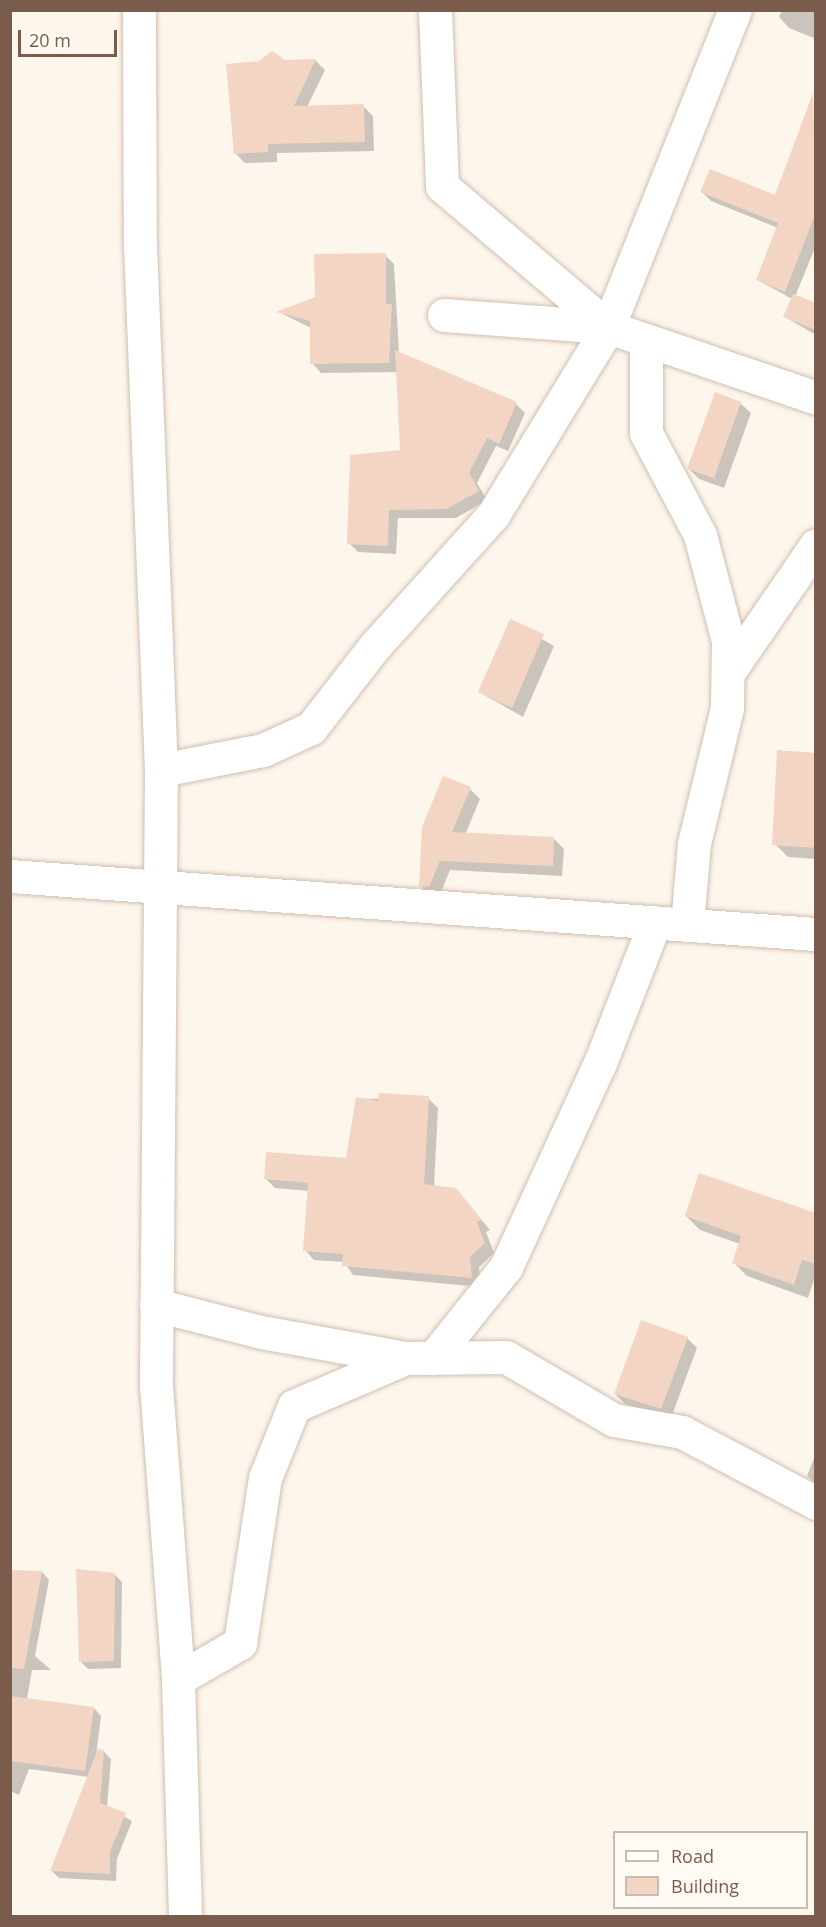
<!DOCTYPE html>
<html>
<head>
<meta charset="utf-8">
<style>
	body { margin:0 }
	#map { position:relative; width:826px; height:1927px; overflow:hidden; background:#fdf6ec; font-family:"Open Sans",sans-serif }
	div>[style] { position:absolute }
	.shadow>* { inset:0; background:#0003 }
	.building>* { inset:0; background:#f3d5c3 }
	.roads { filter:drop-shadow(0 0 2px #d1beb0) drop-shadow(0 0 2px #d1beb0) }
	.minor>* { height:33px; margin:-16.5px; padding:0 16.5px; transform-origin:16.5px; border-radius:16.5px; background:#fff }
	span { translate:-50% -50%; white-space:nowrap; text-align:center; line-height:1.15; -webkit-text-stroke:4.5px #fffaf3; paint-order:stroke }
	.frame { position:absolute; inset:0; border:12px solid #7a5c4d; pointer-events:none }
	.legend { position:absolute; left:613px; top:1831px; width:195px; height:78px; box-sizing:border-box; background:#fffaf3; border:2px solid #cabbb1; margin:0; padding:8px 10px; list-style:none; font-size:18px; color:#7a5c4d }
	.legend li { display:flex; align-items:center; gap:12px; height:30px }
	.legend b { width:30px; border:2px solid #cabbb1 }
	.scale { position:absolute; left:18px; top:30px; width:99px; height:27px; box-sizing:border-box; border:3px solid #7a5c4d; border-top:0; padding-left:8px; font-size:18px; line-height:21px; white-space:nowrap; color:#7a5c4d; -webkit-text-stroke:4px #fffaf3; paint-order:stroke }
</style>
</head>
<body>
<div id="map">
	<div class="shadow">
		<i style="clip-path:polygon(782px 10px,816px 10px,816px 39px,789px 28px,779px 17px)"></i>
		<i style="clip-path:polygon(315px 60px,325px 70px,307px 107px,363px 106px,373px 116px,374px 151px,277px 153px,277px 162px,245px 163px,235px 153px,284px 62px)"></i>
		<i style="clip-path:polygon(806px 116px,816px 119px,816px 245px,795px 297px,816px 305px,816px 335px,785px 317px,792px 299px,758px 280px,778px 228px,711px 201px,702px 192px,776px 197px)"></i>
		<i style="clip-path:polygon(385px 255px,394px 264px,399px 353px,516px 404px,525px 413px,508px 451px,496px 446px,477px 483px,487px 500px,456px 518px,398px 518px,396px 554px,358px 552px,349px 543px,402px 452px,398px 372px,321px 373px,312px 363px,311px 328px,279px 312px,316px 298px)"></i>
		<i style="clip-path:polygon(740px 403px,751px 413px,724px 488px,699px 479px,689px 469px)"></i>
		<i style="clip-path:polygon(511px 621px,554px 646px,523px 717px,479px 692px)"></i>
		<i style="clip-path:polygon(816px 754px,816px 859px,788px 857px,773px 842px)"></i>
		<i style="clip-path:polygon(470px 789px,480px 799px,465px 835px,554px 839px,564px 849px,562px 876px,450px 870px,439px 897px,431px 896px,421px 886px)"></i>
		<i style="clip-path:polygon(428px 1098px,438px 1108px,434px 1187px,465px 1200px,490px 1230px,486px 1232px,494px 1253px,479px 1267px,481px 1287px,353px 1275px,344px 1262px,314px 1260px,305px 1250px,309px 1191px,275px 1188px,266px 1179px,347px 1160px,357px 1099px)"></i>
		<i style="clip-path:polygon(686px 1216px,816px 1216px,816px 1274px,808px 1298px,747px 1276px,733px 1262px,740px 1244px,700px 1230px)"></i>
		<i style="clip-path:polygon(687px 1338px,697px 1348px,671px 1418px,625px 1404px,615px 1394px)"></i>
		<i style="clip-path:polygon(816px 1453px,816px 1484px,807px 1476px)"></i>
		<i style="clip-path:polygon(10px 1572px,42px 1572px,49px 1580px,35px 1656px,51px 1670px,32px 1670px,27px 1699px,94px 1708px,101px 1716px,96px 1756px,103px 1751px,111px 1759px,107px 1807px,132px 1821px,117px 1859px,116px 1881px,59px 1878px,52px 1871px,89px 1777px,29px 1769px,19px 1795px,10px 1791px)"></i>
		<i style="clip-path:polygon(114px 1574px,122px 1582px,121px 1668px,88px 1669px,80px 1661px)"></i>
	</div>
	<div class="building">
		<i style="clip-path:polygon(272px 51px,285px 60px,316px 59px,294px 106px,364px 104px,365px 142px,268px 144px,268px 152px,234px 154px,226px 64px,259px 61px)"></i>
		<i style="clip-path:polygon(813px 93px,816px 212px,785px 292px,756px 280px,778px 223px,700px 192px,710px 169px,775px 195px)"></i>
		<i style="clip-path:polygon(386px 253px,386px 304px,392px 304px,389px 363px,310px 364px,310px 321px,276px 312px,315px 297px,314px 254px)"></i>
		<i style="clip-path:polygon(793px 294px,816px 303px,816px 330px,783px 317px)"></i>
		<i style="clip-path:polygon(395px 350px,517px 402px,499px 444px,487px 438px,469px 473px,479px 491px,446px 509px,389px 510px,388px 546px,347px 544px,350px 455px,400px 450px)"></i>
		<i style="clip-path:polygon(715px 392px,741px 402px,714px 478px,687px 469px)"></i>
		<i style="clip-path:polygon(510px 619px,544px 634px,512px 708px,478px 692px)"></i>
		<i style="clip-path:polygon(777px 750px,816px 753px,816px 848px,772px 845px)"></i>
		<i style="clip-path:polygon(443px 776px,471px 787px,452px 832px,554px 837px,553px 866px,440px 861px,429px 887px,419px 887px,422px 827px)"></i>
		<i style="clip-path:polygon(379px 1093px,429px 1096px,424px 1184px,456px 1188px,482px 1220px,477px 1222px,485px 1243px,470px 1257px,472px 1278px,342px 1266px,343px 1254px,303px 1251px,308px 1183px,264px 1179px,266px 1152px,346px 1158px,356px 1097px,378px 1101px)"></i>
		<i style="clip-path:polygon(699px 1173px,816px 1213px,816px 1264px,802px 1260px,794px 1285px,732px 1263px,741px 1236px,685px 1216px)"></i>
		<i style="clip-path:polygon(641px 1320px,688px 1337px,661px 1409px,614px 1394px)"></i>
		<i style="clip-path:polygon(76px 1569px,115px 1573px,114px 1661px,79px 1662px)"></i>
		<i style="clip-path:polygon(10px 1570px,42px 1571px,24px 1669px,10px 1668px)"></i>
		<i style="clip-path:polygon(10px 1696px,94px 1707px,85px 1771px,10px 1761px)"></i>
		<i style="clip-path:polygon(98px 1749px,104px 1750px,100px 1803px,126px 1813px,110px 1852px,110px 1874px,50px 1871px)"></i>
	</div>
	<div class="roads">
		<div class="minor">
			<i style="left:139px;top:10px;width:235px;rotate:89.8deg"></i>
			<i style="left:140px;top:245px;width:525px;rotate:87.71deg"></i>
			<i style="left:161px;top:770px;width:615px;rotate:90.47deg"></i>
			<i style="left:156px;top:1385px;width:295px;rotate:85.7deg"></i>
			<i style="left:178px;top:1679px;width:237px;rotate:88.3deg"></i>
			<i style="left:435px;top:10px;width:176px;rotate:87.7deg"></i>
			<i style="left:442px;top:186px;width:218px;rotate:40.3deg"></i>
			<i style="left:444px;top:315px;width:164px;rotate:4.2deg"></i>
			<i style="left:608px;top:327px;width:220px;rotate:18.8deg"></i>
			<i style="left:646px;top:340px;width:93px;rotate:90deg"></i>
			<i style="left:646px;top:433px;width:115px;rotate:62.1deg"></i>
			<i style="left:700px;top:535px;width:110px;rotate:75.2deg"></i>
			<i style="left:728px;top:641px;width:67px;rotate:90.9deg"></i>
			<i style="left:727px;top:708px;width:139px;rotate:103.7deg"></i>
			<i style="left:694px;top:843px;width:82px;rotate:94.9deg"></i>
			<i style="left:728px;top:673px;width:155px;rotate:-55.5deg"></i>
			<i style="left:161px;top:770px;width:104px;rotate:-11.1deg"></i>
			<i style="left:263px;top:750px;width:53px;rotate:-24.6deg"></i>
			<i style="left:311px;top:728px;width:103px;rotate:-52.1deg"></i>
			<i style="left:374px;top:647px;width:178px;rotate:-48deg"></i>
			<i style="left:493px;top:515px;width:220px;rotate:-58.5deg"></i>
			<i style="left:608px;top:327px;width:341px;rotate:-68.2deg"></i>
			<i style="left:10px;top:876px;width:808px;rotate:4.12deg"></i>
			<i style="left:156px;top:1305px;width:108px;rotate:14.4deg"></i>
			<i style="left:261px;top:1332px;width:147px;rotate:10.2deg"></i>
			<i style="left:433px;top:1358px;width:117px;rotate:-51.3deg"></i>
			<i style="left:506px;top:1267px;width:225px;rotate:-65.3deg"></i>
			<i style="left:600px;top:1063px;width:151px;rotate:-68.7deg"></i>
			<i style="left:178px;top:1679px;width:72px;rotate:-30.1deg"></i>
			<i style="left:240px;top:1643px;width:167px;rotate:-81.4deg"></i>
			<i style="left:265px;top:1478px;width:78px;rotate:-68.1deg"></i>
			<i style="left:294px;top:1406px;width:122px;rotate:-23.2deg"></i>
			<i style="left:406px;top:1358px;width:100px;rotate:-0.6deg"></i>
			<i style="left:506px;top:1357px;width:125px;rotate:30.3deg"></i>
			<i style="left:614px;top:1420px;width:69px;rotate:10deg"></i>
			<i style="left:682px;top:1432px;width:152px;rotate:27.9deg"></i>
		</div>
	</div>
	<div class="frame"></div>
	<ul class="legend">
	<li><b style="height:8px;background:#fff"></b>Road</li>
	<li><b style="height:16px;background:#f3d5c3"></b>Building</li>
	</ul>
	<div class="scale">20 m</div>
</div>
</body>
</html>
